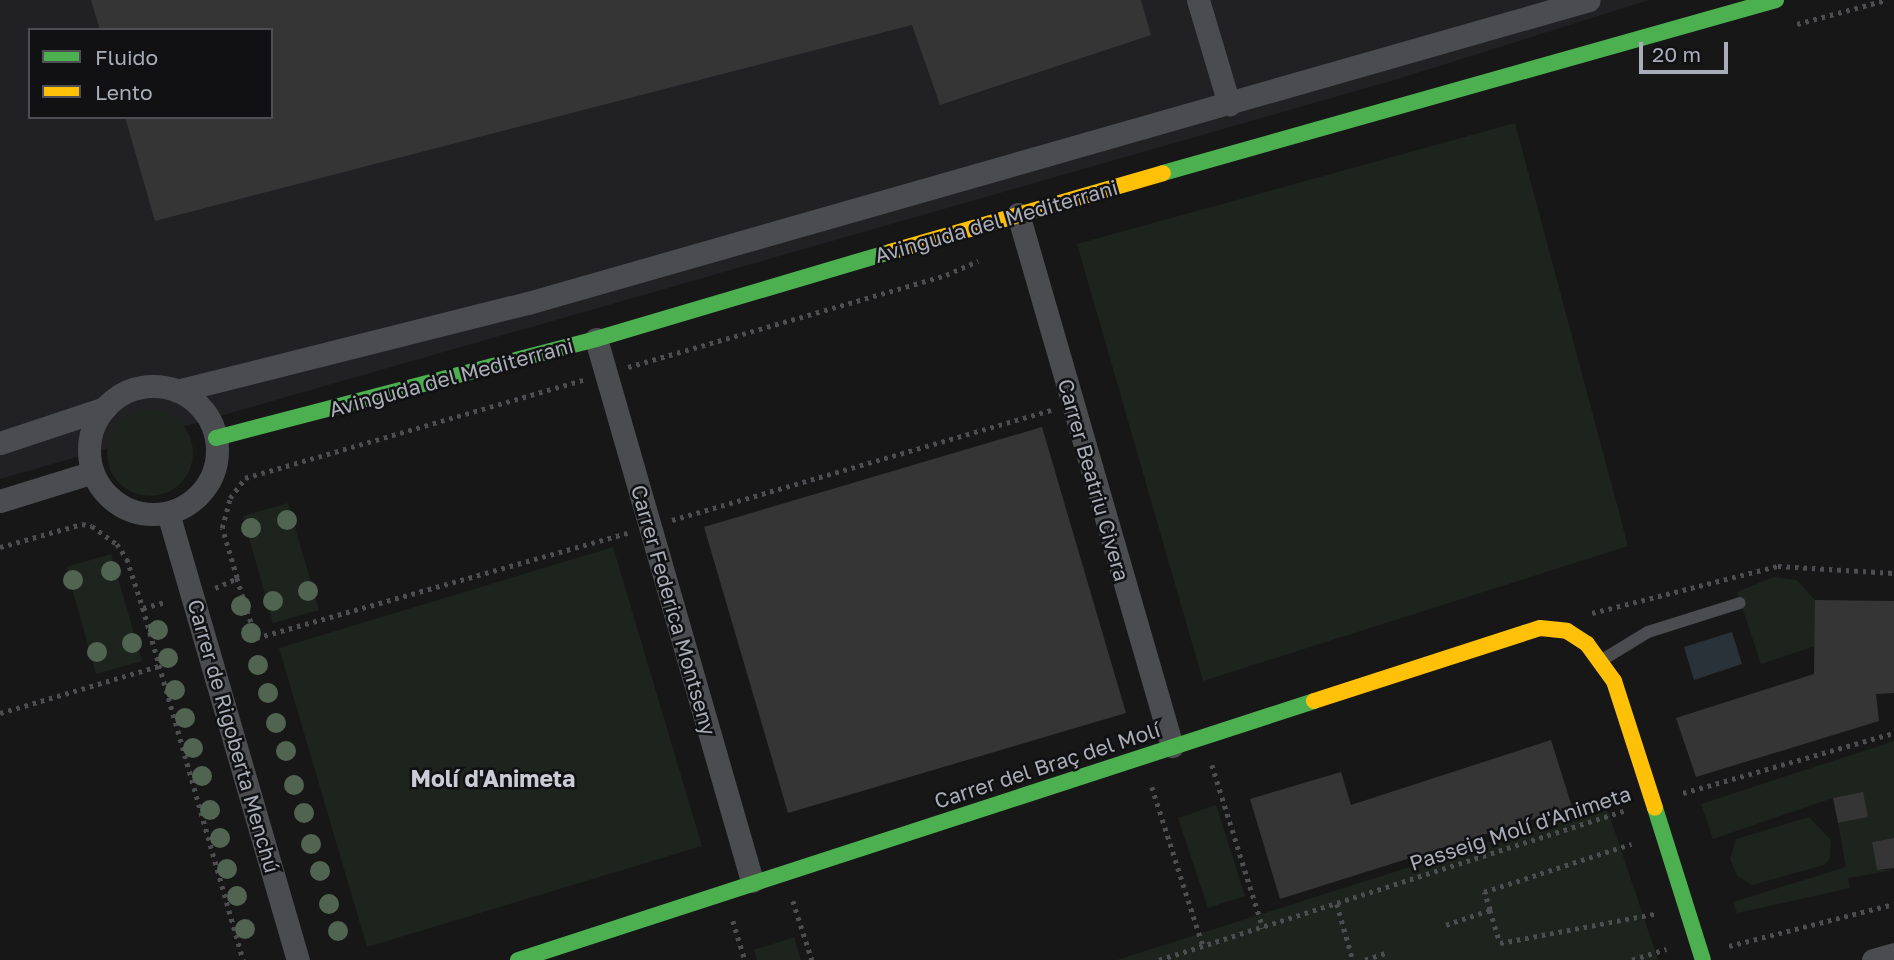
<!DOCTYPE html>
<html>
<head>
<meta charset="utf-8">
<style>
	body { margin:0 }
	#map { position:relative; width:1894px; height:960px; overflow:hidden; background:#171717; font-family:"Golos Text",sans-serif }
	div>[style] { position:absolute }
	.built>* { inset:0; background:#212123 }
	.green>* { inset:0; background:#1d241e }
	.round { border-radius:50% }
	.water>* { inset:0; background:#2a3239 }
	.building>* { inset:0; background:#353536 }
	.path>* { height:4.5px; margin-top:-2.25px; transform-origin:0; background:repeating-linear-gradient(90deg,#4d4e52 0 3.5px,transparent 0 8.5px) }
	.lane>* { height:12px; margin:-6px; padding:0 6px; transform-origin:6px; border-radius:6px; background:#4b4c50 }
	.street>* { height:23px; margin:-11.5px; padding:0 11.5px; transform-origin:11.5px; border-radius:11.5px; background:#4b4c50 }
	.street>.ring { margin:-11.5px; padding:0; box-sizing:content-box; background:none; border:23px solid #4b4c50; border-radius:50% }
	.fast>* { height:16px; margin:-8px; padding:0 8px; transform-origin:8px; border-radius:8px; background:#4caf50 }
	.slow>* { height:16px; margin:-8px; padding:0 8px; transform-origin:8px; border-radius:8px; background:#ffc107 }
	.trees>* { width:20px; height:20px; margin:-10px; border-radius:50%; background:#506451 }
	span { translate:-50% -50%; white-space:nowrap; text-align:center; line-height:1.15; -webkit-text-stroke:5px #111113; paint-order:stroke }
	.street-label { font-size:21px; color:#a8adb8 }
	.neighbourhood-label { font-size:23px; color:#c9ccd4; font-weight:700 }
	.legend { position:absolute; left:28px; top:28px; width:245px; height:91px; box-sizing:border-box; background:#111113; border:2px solid #4d4f55; margin:0; padding:9px 12px; list-style:none; font-size:21px; color:#a8adb8 }
	.legend li { display:flex; align-items:center; gap:14px; height:35px }
	.legend b { width:35px; border:2px solid #4d4f55 }
	.scale { position:absolute; left:1639px; top:42px; width:89px; height:32px; box-sizing:border-box; border:4px solid #a8adb8; border-top:0; padding-left:9px; font-size:21px; line-height:24px; white-space:nowrap; color:#a8adb8; -webkit-text-stroke:5px #111113; paint-order:stroke }
</style>
</head>
<body>
<div id="map">
	<div class="built">
		<i style="clip-path:polygon(evenodd,0 0,1649px 0,1398px 79px,0 479px,0 0,30px 30px,271px 30px,271px 117px,30px 117px,30px 30px)"></i>
	</div>
	<div class="green">
		<i style="clip-path:polygon(1515px 123px,1628px 546px,1203px 681px,1077px 244px)"></i>
		<i class="round" style="left:107px;top:410px;width:86px;height:86px"></i>
		<i style="clip-path:polygon(288px 503px,319px 610px,273px 623px,243px 516px)"></i>
		<i style="clip-path:polygon(613px 547px,702px 846px,367px 947px,279px 648px)"></i>
		<i style="clip-path:polygon(111px 554px,142px 661px,96px 674px,66px 567px)"></i>
		<i style="clip-path:polygon(1774px 577px,1797px 580px,1815px 600px,1815px 646px,1761px 664px,1737px 592px)"></i>
		<i style="clip-path:polygon(1894px 741px,1894px 838px,1872px 842px,1877px 870px,1894px 870px,1848px 878px,1850px 888px,1737px 913px,1733px 902px,1846px 867px,1838px 823px,1868px 817px,1863px 793px,1833px 798px,1713px 839px,1701px 804px)"></i>
		<i style="clip-path:polygon(1216px 805px,1245px 896px,1208px 908px,1178px 818px)"></i>
		<i style="clip-path:polygon(1606px 805px,1658px 960px,1117px 960px,1271px 911px)"></i>
		<i style="clip-path:polygon(1809px 817px,1831px 840px,1830px 858px,1824px 865px,1752px 885px,1737px 876px,1730px 859px,1736px 839px)"></i>
		<i style="clip-path:polygon(794px 937px,801px 960px,757px 960px,754px 950px)"></i>
	</div>
	<div class="water">
		<i style="clip-path:polygon(1732px 632px,1742px 664px,1694px 680px,1684px 647px)"></i>
	</div>
	<div class="building">
		<i style="clip-path:polygon(91px 0,1141px 0,1151px 35px,940px 105px,912px 25px,155px 221px,125px 117px,271px 117px,271px 30px,100px 30px)"></i>
		<i style="clip-path:polygon(1042px 427px,1126px 713px,788px 813px,704px 527px)"></i>
		<i style="clip-path:polygon(1815px 600px,1894px 601px,1894px 693px,1876px 694px,1879px 721px,1696px 777px,1676px 718px,1814px 674px)"></i>
		<i style="clip-path:polygon(1551px 740px,1572px 807px,1280px 899px,1250px 799px,1341px 772px,1351px 805px)"></i>
		<i style="clip-path:polygon(1863px 792px,1868px 817px,1838px 823px,1833px 798px)"></i>
		<i style="clip-path:polygon(1894px 838px,1894px 868px,1877px 870px,1872px 842px)"></i>
	</div>
	<div class="path">
		<i style="left:1797px;top:24px;width:92px;rotate:-15.1deg"></i>
		<i style="left:628px;top:367px;width:331px;rotate:-16.1deg"></i>
		<i style="left:946px;top:275px;width:35px;rotate:-24deg"></i>
		<i style="left:672px;top:520px;width:395px;rotate:-16.2deg"></i>
		<i style="left:0;top:547px;width:85px;rotate:-15.7deg"></i>
		<i style="left:82px;top:524px;width:10px;rotate:11deg"></i>
		<i style="left:92px;top:526px;width:31px;rotate:36deg"></i>
		<i style="left:117px;top:544px;width:18px;rotate:56deg"></i>
		<i style="left:127px;top:559px;width:52px;rotate:71.9deg"></i>
		<i style="left:143px;top:608px;width:24px;rotate:-15deg"></i>
		<i style="left:237px;top:578px;width:63px;rotate:72.4deg"></i>
		<i style="left:256px;top:638px;width:386px;rotate:-15.8deg"></i>
		<i style="left:215px;top:588px;width:24px;rotate:-24deg"></i>
		<i style="left:237px;top:578px;width:52px;rotate:-106.7deg"></i>
		<i style="left:222px;top:528px;width:31px;rotate:-75deg"></i>
		<i style="left:230px;top:498px;width:25px;rotate:-53deg"></i>
		<i style="left:245px;top:478px;width:352px;rotate:-16.2deg"></i>
		<i style="left:143px;top:608px;width:366px;rotate:74.1deg"></i>
		<i style="left:1592px;top:613px;width:192px;rotate:-14.2deg"></i>
		<i style="left:1778px;top:566px;width:116px;rotate:3.5deg"></i>
		<i style="left:0;top:713px;width:166px;rotate:-16.5deg"></i>
		<i style="left:1212px;top:765px;width:171px;rotate:72.6deg"></i>
		<i style="left:1152px;top:787px;width:167px;rotate:72.2deg"></i>
		<i style="left:1683px;top:793px;width:219px;rotate:-15.9deg"></i>
		<i style="left:793px;top:901px;width:62px;rotate:72.1deg"></i>
		<i style="left:1337px;top:904px;width:58px;rotate:74.1deg"></i>
		<i style="left:1490px;top:910px;width:34px;rotate:73deg"></i>
		<i style="left:1500px;top:943px;width:157px;rotate:-10.7deg"></i>
		<i style="left:733px;top:921px;width:41px;rotate:72.9deg"></i>
		<i style="left:1446px;top:925px;width:46px;rotate:-18.8deg"></i>
		<i style="left:1490px;top:910px;width:19px;rotate:-108deg"></i>
		<i style="left:1484px;top:892px;width:155px;rotate:-18.1deg"></i>
		<i style="left:1729px;top:946px;width:170px;rotate:-14.3deg"></i>
		<i style="left:1159px;top:960px;width:488px;rotate:-17.8deg"></i>
		<i style="left:1365px;top:960px;width:21px;rotate:-19deg"></i>
		<i style="left:1632px;top:960px;width:36px;rotate:-18deg"></i>
	</div>
	<div class="lane">
		<i style="left:1602px;top:660px;width:54px;rotate:-31.3deg"></i>
		<i style="left:1648px;top:632px;width:96px;rotate:-17.5deg"></i>
	</div>
	<div class="street">
		<i style="left:1198px;top:0;width:109px;rotate:73.4deg"></i>
		<i style="left:1018px;top:214px;width:554px;rotate:73.86deg"></i>
		<i style="left:596px;top:339px;width:564px;rotate:73.94deg"></i>
		<i class="ring" style="left:89px;top:386px;width:105px;height:105px"></i>
		<i style="left:177px;top:391px;width:362px;rotate:-14.1deg"></i>
		<i style="left:528px;top:303px;width:1103px;rotate:-15.94deg"></i>
		<i style="left:0;top:443px;width:111px;rotate:-18.4deg"></i>
		<i style="left:0;top:501px;width:97px;rotate:-17.3deg"></i>
		<i style="left:168px;top:513px;width:466px;rotate:73.8deg"></i>
		<i style="left:1873px;top:960px;width:22px;rotate:-16deg"></i>
	</div>
	<div class="fast">
		<i style="left:1163px;top:173px;width:637px;rotate:-15.76deg"></i>
		<i style="left:216px;top:438px;width:393px;rotate:-14.6deg"></i>
		<i style="left:596px;top:339px;width:307px;rotate:-16.5deg"></i>
		<i style="left:1655px;top:808px;width:159px;rotate:72.5deg"></i>
		<i style="left:518px;top:960px;width:837px;rotate:-18.02deg"></i>
	</div>
	<div class="slow">
		<i style="left:890px;top:252px;width:284px;rotate:-16.1deg"></i>
		<i style="left:1314px;top:701px;width:237px;rotate:-17.9deg"></i>
		<i style="left:1540px;top:628px;width:27px;rotate:6deg"></i>
		<i style="left:1567px;top:631px;width:24px;rotate:33deg"></i>
		<i style="left:1587px;top:644px;width:46px;rotate:53.9deg"></i>
		<i style="left:1614px;top:681px;width:133px;rotate:72.1deg"></i>
	</div>
	<div class="trees">
		<i style="left:287px;top:520px"></i>
		<i style="left:251px;top:528px"></i>
		<i style="left:111px;top:571px"></i>
		<i style="left:73px;top:580px"></i>
		<i style="left:308px;top:591px"></i>
		<i style="left:273px;top:601px"></i>
		<i style="left:241px;top:606px"></i>
		<i style="left:158px;top:630px"></i>
		<i style="left:251px;top:633px"></i>
		<i style="left:132px;top:643px"></i>
		<i style="left:97px;top:652px"></i>
		<i style="left:168px;top:658px"></i>
		<i style="left:258px;top:665px"></i>
		<i style="left:175px;top:690px"></i>
		<i style="left:268px;top:693px"></i>
		<i style="left:185px;top:718px"></i>
		<i style="left:276px;top:723px"></i>
		<i style="left:193px;top:748px"></i>
		<i style="left:286px;top:751px"></i>
		<i style="left:202px;top:776px"></i>
		<i style="left:294px;top:785px"></i>
		<i style="left:210px;top:810px"></i>
		<i style="left:304px;top:813px"></i>
		<i style="left:220px;top:838px"></i>
		<i style="left:311px;top:844px"></i>
		<i style="left:227px;top:869px"></i>
		<i style="left:320px;top:871px"></i>
		<i style="left:237px;top:896px"></i>
		<i style="left:329px;top:904px"></i>
		<i style="left:245px;top:929px"></i>
		<i style="left:338px;top:931px"></i>
	</div>
	<div class="street-label">
		<span style="left:996px;top:221px;rotate:-16deg">Avinguda del Mediterrani</span>
		<span style="left:451px;top:377px;rotate:-15deg">Avinguda del Mediterrani</span>
		<span style="left:1094px;top:480px;rotate:74deg">Carrer Beatriu Civera</span>
		<span style="left:674px;top:610px;rotate:74deg">Carrer Federica Montseny</span>
		<span style="left:234px;top:736px;rotate:74deg">Carrer de Rigoberta Menchú</span>
		<span style="left:1047px;top:765px;rotate:-18deg">Carrer del Braç del Molí</span>
		<span style="left:1520px;top:828px;rotate:-18deg">Passeig Molí d'Animeta</span>
	</div>
	<div class="neighbourhood-label">
		<span style="left:493px;top:778px">Molí d'Animeta</span>
	</div>
	<ul class="legend">
	<li><b style="height:9px;background:#4caf50"></b>Fluido</li>
	<li><b style="height:9px;background:#ffc107"></b>Lento</li>
	</ul>
	<div class="scale">20 m</div>
</div>
</body>
</html>
